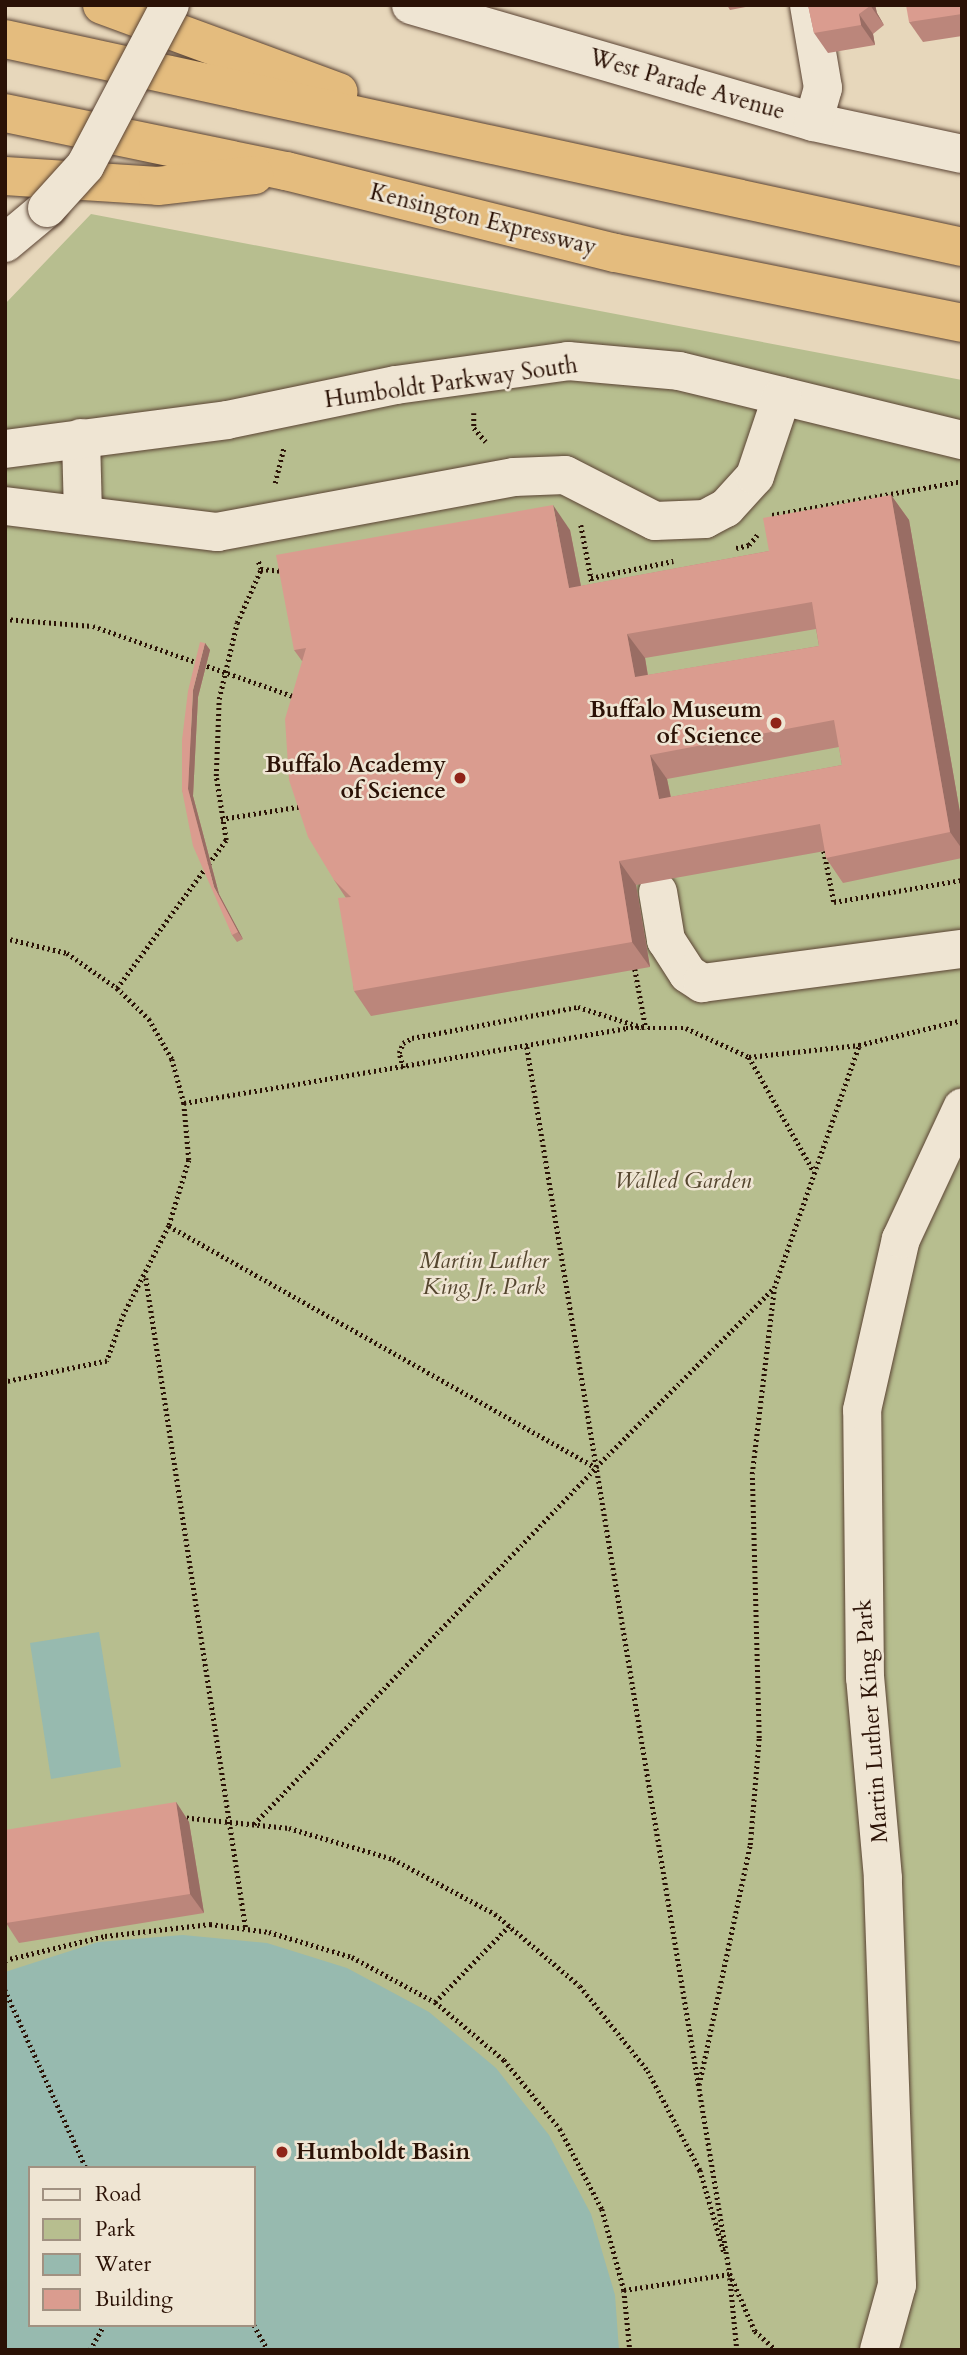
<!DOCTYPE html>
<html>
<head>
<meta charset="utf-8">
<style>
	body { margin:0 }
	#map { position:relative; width:967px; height:2355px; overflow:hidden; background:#e7d7bb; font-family:Cardo,serif }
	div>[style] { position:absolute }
	.green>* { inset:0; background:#b7be8f }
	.water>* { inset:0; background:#97baaf }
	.path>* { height:4.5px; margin-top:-2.25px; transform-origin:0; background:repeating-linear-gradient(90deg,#2b1206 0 2px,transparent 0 5.5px) }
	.roads { filter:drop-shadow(0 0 2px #5a4333) drop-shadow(0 0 2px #5a4333) }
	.minor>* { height:38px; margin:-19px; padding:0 19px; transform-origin:19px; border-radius:19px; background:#efe5d3 }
	.highway>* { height:38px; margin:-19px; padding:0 19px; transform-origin:19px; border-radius:19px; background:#e4bc7e }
	.bridges { filter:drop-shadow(0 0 2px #5a4333) drop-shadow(0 0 2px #5a4333) }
	.minor-bridge>* { height:38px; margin:-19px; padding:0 19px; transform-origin:19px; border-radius:19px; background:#efe5d3 }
	.wall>* { inset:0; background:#bb867b }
	.shaded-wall>* { inset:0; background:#996d64 }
	.building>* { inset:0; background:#da9c8f }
	.dots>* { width:19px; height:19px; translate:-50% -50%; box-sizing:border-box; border:4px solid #efe5d3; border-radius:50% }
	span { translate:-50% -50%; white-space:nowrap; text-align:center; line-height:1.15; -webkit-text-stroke:5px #efe5d3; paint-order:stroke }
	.street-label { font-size:23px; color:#2b1206 }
	.poi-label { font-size:23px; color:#2b1206; font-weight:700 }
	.right { translate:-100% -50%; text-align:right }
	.left { translate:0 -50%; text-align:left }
	.park-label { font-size:23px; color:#55462f; font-style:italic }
	.frame { position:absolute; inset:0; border:7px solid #2b1206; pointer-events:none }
	.legend { position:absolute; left:28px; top:2166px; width:228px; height:161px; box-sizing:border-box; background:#efe5d3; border:2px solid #a19181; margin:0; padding:9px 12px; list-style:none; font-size:21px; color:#2b1206 }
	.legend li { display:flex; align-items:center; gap:14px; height:35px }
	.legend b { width:35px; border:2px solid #a19181 }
</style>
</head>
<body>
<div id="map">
	<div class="green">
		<i style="clip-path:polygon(evenodd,91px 214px,962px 380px,962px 2350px,5px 2350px,5px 304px,91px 214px,30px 2168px,254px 2168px,254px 2325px,30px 2325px,30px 2168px)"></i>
	</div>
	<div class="water">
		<i style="clip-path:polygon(99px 1632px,121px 1767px,51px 1779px,30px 1643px)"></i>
		<i style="clip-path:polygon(evenodd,183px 1935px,267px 1943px,347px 1968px,429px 2012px,496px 2068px,549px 2135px,591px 2214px,615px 2295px,619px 2350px,5px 2350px,5px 1972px,98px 1942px,183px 1935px,30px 2168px,254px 2168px,254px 2325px,30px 2325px,30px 2168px)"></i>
	</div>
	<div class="path">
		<i style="left:474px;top:413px;width:15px;rotate:90deg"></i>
		<i style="left:474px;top:428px;width:18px;rotate:49deg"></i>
		<i style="left:275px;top:483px;width:36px;rotate:-76deg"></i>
		<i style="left:772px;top:515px;width:193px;rotate:-10.1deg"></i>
		<i style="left:581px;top:525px;width:64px;rotate:79.2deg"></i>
		<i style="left:736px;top:548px;width:13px;rotate:-13deg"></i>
		<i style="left:749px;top:545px;width:13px;rotate:-51deg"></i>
		<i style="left:261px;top:569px;width:23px;rotate:5deg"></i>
		<i style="left:591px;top:578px;width:84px;rotate:-11.7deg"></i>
		<i style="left:5px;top:619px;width:88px;rotate:4.5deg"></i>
		<i style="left:93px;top:626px;width:215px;rotate:19.3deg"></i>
		<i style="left:221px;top:819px;width:83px;rotate:-9deg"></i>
		<i style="left:824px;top:851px;width:52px;rotate:78.9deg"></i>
		<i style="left:834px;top:902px;width:130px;rotate:-9.8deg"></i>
		<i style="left:5px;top:938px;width:64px;rotate:13.6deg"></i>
		<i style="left:67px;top:953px;width:61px;rotate:35deg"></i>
		<i style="left:117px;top:988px;width:45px;rotate:44.1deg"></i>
		<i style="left:149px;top:1019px;width:46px;rotate:60.1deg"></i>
		<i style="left:172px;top:1059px;width:46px;rotate:74.7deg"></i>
		<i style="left:184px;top:1103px;width:57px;rotate:85deg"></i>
		<i style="left:189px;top:1160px;width:69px;rotate:106.9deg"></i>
		<i style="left:169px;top:1226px;width:99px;rotate:117.1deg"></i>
		<i style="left:124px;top:1314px;width:50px;rotate:109.9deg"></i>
		<i style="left:107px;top:1361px;width:104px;rotate:168.4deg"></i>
		<i style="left:635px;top:969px;width:61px;rotate:79.6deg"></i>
		<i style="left:117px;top:988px;width:184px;rotate:-53.6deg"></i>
		<i style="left:226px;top:840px;width:65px;rotate:-98.9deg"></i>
		<i style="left:216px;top:776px;width:77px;rotate:-87.8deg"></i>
		<i style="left:219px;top:699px;width:78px;rotate:-76.7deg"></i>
		<i style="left:237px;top:623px;width:59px;rotate:-66deg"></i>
		<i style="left:261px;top:569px;width:9px;rotate:-111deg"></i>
		<i style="left:527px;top:1047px;width:1244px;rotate:80.61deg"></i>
		<i style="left:730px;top:2274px;width:62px;rotate:66.3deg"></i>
		<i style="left:755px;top:2331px;width:28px;rotate:42deg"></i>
		<i style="left:749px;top:1057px;width:111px;rotate:-6.2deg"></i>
		<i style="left:403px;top:1068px;width:16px;rotate:-105deg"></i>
		<i style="left:399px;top:1053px;width:11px;rotate:-68deg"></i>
		<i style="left:403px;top:1043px;width:10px;rotate:-29deg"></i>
		<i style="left:412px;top:1038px;width:169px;rotate:-10.6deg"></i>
		<i style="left:578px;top:1007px;width:67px;rotate:17.4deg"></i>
		<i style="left:184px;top:1103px;width:448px;rotate:-9.6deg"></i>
		<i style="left:626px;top:1028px;width:60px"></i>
		<i style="left:686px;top:1028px;width:69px;rotate:24.7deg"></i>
		<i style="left:749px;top:1057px;width:130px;rotate:60.5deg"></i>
		<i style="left:169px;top:1226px;width:489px;rotate:29.5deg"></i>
		<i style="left:146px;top:1278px;width:659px;rotate:81.27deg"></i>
		<i style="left:181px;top:1817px;width:109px;rotate:5.8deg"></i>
		<i style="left:289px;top:1828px;width:109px;rotate:16.6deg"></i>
		<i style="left:393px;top:1859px;width:116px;rotate:28.3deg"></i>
		<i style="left:495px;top:1914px;width:111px;rotate:40.3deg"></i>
		<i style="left:580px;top:1986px;width:109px;rotate:51.3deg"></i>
		<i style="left:648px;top:2071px;width:112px;rotate:62.3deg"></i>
		<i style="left:700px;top:2170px;width:85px;rotate:73.7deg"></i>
		<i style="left:254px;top:1824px;width:494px;rotate:-46.2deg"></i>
		<i style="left:596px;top:1467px;width:252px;rotate:-45.2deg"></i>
		<i style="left:774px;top:1288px;width:257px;rotate:-70.7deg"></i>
		<i style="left:859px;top:1045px;width:106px;rotate:-13.6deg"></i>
		<i style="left:5px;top:1960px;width:103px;rotate:-13.5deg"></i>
		<i style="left:105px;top:1936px;width:106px;rotate:-6.5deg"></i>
		<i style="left:210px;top:1924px;width:60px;rotate:7.7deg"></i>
		<i style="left:269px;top:1932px;width:87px;rotate:16.8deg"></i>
		<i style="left:352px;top:1957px;width:94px;rotate:28.5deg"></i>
		<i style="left:435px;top:2002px;width:90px;rotate:40deg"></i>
		<i style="left:504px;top:2060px;width:89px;rotate:50.9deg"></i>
		<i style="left:560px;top:2129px;width:90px;rotate:62.3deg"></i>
		<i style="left:602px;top:2209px;width:84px;rotate:74.8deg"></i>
		<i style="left:624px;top:2290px;width:60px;rotate:84.3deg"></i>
		<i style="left:5px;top:1990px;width:196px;rotate:65.5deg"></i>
		<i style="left:435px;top:2002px;width:106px;rotate:-45.8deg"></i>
		<i style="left:699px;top:2085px;width:245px;rotate:-78deg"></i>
		<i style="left:750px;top:1845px;width:107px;rotate:-85.2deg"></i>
		<i style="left:759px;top:1738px;width:264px;rotate:-91.5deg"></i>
		<i style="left:752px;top:1474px;width:186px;rotate:-83.2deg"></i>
		<i style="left:730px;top:2278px;width:72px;rotate:84.4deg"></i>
		<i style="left:624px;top:2290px;width:107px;rotate:-8.6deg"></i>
		<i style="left:254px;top:2325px;width:29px;rotate:61deg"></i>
		<i style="left:90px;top:2350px;width:29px;rotate:-61deg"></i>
	</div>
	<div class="roads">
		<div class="minor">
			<i style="left:411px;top:5px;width:419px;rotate:16.2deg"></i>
			<i style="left:813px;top:122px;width:152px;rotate:12.1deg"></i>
			<i style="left:809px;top:5px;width:84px;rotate:80.4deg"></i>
			<i style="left:823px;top:88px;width:35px;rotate:106deg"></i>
			<i style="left:5px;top:243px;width:55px;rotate:-39.8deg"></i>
			<i style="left:81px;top:438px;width:77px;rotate:88.5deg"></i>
			<i style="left:5px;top:449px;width:224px;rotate:-7.4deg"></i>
			<i style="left:227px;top:420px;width:173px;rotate:-11.7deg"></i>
			<i style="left:396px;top:385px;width:174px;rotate:-7.9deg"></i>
			<i style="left:568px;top:361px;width:111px;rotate:5.1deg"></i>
			<i style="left:679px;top:371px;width:291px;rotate:13.7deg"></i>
			<i style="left:5px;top:506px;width:214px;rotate:7deg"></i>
			<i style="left:217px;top:532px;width:302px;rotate:-10.5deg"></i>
			<i style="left:514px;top:477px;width:51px;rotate:-2.2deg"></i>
			<i style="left:565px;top:475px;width:101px;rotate:27.1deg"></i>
			<i style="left:655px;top:521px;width:50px;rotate:-2.3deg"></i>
			<i style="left:705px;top:519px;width:24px;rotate:-28deg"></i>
			<i style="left:726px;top:508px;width:43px;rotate:-47.8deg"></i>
			<i style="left:755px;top:476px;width:84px;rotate:-71.4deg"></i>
			<i style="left:658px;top:892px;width:49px;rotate:80.5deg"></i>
			<i style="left:666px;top:940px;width:40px;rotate:57.1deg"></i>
			<i style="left:688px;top:974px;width:17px;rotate:33deg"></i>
			<i style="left:702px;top:983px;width:262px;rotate:-7.5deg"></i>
			<i style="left:879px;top:2350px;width:67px;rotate:-74.5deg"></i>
			<i style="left:897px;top:2285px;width:407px;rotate:-92deg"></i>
			<i style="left:883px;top:1878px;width:201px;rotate:-95.1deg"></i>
			<i style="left:865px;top:1678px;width:268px;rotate:-90.6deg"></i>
			<i style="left:862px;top:1410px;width:175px;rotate:-77.2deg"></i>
			<i style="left:901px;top:1239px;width:145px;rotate:-65deg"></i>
		</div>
		<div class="highway">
			<i style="left:102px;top:5px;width:252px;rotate:20.2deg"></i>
			<i style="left:5px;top:39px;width:979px;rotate:12.26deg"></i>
			<i style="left:5px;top:113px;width:287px;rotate:11.7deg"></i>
			<i style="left:286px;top:171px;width:339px;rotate:14deg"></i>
			<i style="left:615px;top:253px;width:354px;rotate:11.4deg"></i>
			<i style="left:5px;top:176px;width:153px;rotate:3.7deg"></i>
			<i style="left:158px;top:186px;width:97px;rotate:-6.5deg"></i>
		</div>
	</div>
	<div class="bridges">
		<div class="minor-bridge">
			<i style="left:47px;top:208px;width:57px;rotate:-47.9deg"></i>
			<i style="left:85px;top:166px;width:182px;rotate:-62.2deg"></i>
		</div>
	</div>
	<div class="wall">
		<i style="clip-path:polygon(727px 5px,756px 5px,730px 10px)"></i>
		<i style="clip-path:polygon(808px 5px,875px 5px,877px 13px,884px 25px,873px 34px,875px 45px,828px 53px,814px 33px)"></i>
		<i style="clip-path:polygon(962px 5px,962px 36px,923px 42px,909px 22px)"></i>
		<i style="clip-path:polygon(evenodd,891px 495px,909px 520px,962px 824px,962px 858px,843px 883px,826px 858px,825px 851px,636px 885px,650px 967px,371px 1016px,354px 991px,346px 898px,334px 880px,302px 661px,294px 650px,570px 530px,581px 586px,769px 551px,891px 495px,816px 629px,819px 646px,648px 675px,645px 658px,816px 629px,891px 495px,839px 747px,842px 765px,671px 797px,667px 779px,839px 747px)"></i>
		<i style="clip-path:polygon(205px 643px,210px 650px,198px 697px,193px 796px,219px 894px,243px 939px,237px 942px,232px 935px,182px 790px)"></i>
		<i style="clip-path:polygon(176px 1802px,189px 1822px,204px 1913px,19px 1943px,6px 1923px)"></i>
	</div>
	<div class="shaded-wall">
		<i style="clip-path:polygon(870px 5px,875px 5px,877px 13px,884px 25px)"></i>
		<i style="clip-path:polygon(859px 14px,873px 34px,875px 45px,861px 25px)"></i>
		<i style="clip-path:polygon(891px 495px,909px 520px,962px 824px,962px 849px,950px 832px)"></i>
		<i style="clip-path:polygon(553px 505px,570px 530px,586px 612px,569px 588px)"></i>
		<i style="clip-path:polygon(627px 634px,645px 658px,652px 702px,635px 677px)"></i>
		<i style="clip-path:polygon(205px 643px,210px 650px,198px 697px,193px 796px,219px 894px,243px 939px,238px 932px,214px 887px,188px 789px,193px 690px)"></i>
		<i style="clip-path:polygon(650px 755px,667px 779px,676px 824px,659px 799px)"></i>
		<i style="clip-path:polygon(619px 861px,636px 885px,650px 967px,632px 942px)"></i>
		<i style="clip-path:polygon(176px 1802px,189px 1822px,204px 1913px,190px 1894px)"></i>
	</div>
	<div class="building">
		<i style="clip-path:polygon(808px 5px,870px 5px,870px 6px,859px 14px,861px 25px,814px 33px)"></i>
		<i style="clip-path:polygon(906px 5px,962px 5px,962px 14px,909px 22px)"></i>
		<i style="clip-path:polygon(evenodd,891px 495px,950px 832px,826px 858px,820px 824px,619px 861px,632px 942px,354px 991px,338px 898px,351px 897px,334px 880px,308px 837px,289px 780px,285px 719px,306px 648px,294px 650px,276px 555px,553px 505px,569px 588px,769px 551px,763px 518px,891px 495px,812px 602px,819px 646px,635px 677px,627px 634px,812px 602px,891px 495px,834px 720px,842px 765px,659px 799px,650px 755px,834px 720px)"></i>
		<i style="clip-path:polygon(200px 642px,205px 643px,193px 690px,188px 789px,214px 887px,238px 932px,232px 935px,193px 846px,182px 790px,182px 740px,188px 691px)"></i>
		<i style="clip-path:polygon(176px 1802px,190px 1894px,6px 1923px,5px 1830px)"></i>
	</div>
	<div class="dots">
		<i style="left:776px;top:723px;background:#8f2418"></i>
		<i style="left:460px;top:778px;background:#8f2418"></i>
		<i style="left:282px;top:2152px;background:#8f2418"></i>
	</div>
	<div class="street-label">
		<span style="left:687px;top:85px;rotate:16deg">West Parade Avenue</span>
		<span style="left:483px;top:220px;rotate:14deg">Kensington Expressway</span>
		<span style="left:451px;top:383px;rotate:-8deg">Humboldt Parkway South</span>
		<span style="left:872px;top:1721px;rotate:-94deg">Martin Luther King Park</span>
	</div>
	<div class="poi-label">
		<span class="right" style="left:762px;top:723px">Buffalo Museum<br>of Science</span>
		<span class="right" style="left:446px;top:778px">Buffalo Academy<br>of Science</span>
		<span class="left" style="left:296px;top:2152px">Humboldt Basin</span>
	</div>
	<div class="park-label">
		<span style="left:683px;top:1181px">Walled Garden</span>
		<span style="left:484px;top:1274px">Martin Luther<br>King, Jr. Park</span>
	</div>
	<div class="frame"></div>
	<ul class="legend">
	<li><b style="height:9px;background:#efe5d3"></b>Road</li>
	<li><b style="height:19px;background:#b7be8f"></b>Park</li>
	<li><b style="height:19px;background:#97baaf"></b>Water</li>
	<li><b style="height:19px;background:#da9c8f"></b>Building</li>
	</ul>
</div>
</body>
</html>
